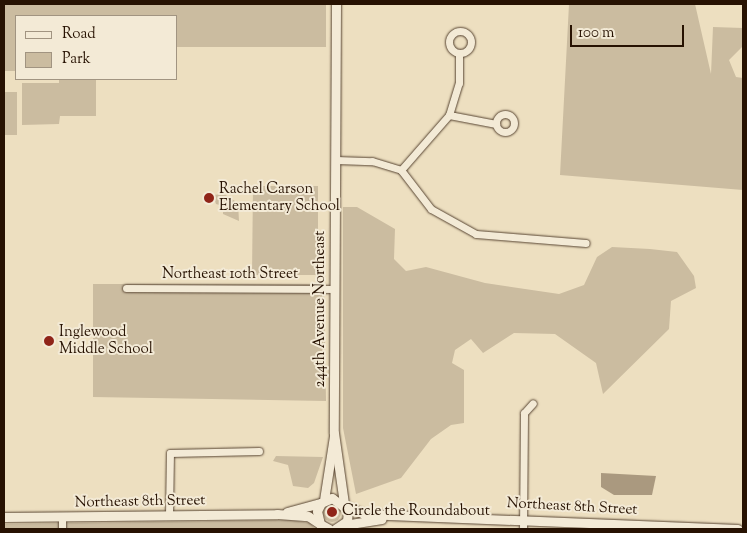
<!DOCTYPE html>
<html>
<head>
<meta charset="utf-8">
<style>
	body { margin:0 }
	#map { position:relative; width:747px; height:533px; overflow:hidden; background:#eddfc0; font-family:"Sorts Mill Goudy",serif }
	div>[style] { position:absolute }
	.green>* { inset:0; background:#cbbca0 }
	.round { border-radius:50% }
	.water>* { inset:0; background:#aa997f }
	.roads { filter:drop-shadow(0 0 1px #584532) drop-shadow(0 0 1px #584532) }
	.minor>* { height:7px; margin:-3.5px; padding:0 3.5px; transform-origin:3.5px; border-radius:3.5px; background:#f3ead6 }
	.minor>.ring { margin:-3.5px; padding:0; box-sizing:content-box; background:none; border:7px solid #f3ead6; border-radius:50% }
	.tertiary>* { height:9px; margin:-4.5px; padding:0 4.5px; transform-origin:4.5px; border-radius:4.5px; background:#f3ead6 }
	.dots>* { width:14px; height:14px; translate:-50% -50%; box-sizing:border-box; border:2px solid #f3ead6; border-radius:50% }
	span { translate:-50% -50%; white-space:nowrap; text-align:center; line-height:1.15; -webkit-text-stroke:4px #f3ead6; paint-order:stroke }
	.poi-label { font-size:15px; color:#271202 }
	.left { translate:0 -50%; text-align:left }
	.street-label { font-size:15px; color:#271202 }
	.frame { position:absolute; inset:0; border:5px solid #271202; pointer-events:none }
	.legend { position:absolute; left:15px; top:15px; width:162px; height:65px; box-sizing:border-box; background:#f3ead6; border:1px solid #a19481; margin:0; padding:6px 9px; list-style:none; font-size:15px; color:#271202 }
	.legend li { display:flex; align-items:center; gap:10px; height:25px }
	.legend b { width:25px; border:1px solid #a19481 }
	.scale { position:absolute; left:570px; top:25px; width:114px; height:22px; box-sizing:border-box; border:2px solid #271202; border-top:0; padding-left:6px; font-size:15px; line-height:18px; white-space:nowrap; color:#271202; -webkit-text-stroke:4px #f3ead6; paint-order:stroke }
</style>
</head>
<body>
<div id="map">
	<div class="green">
		<i style="clip-path:polygon(4px 4px,326px 4px,326px 47px,176px 47px,176px 16px,16px 16px,16px 71px,4px 71px)"></i>
		<i style="clip-path:polygon(569px 4px,695px 4px,711px 74px,713px 27px,743px 28px,743px 46px,729px 60px,736px 77px,743px 78px,743px 190px,560px 175px)"></i>
		<i style="clip-path:polygon(59px 79px,96px 79px,96px 116px,60px 116px,59px 124px,22px 125px,22px 83px,59px 83px)"></i>
		<i style="clip-path:polygon(4px 92px,17px 92px,17px 135px,4px 135px)"></i>
		<i style="clip-path:polygon(253px 186px,318px 186px,318px 275px,252px 275px)"></i>
		<i style="clip-path:polygon(224px 194px,238px 203px,239px 221px,223px 214px,223px 206px,216px 204px,213px 195px)"></i>
		<i style="clip-path:polygon(343px 207px,357px 207px,395px 229px,394px 259px,406px 271px,426px 267px,485px 283px,559px 294px,584px 285px,597px 257px,612px 247px,650px 249px,677px 252px,694px 276px,696px 288px,671px 301px,669px 329px,603px 394px,596px 363px,555px 334px,514px 333px,483px 353px,471px 339px,455px 350px,452px 363px,464px 370px,464px 423px,451px 425px,431px 439px,401px 478px,356px 494px,343px 428px)"></i>
		<i style="clip-path:polygon(93px 284px,324px 284px,326px 401px,93px 397px)"></i>
		<i style="clip-path:polygon(276px 456px,323px 457px,314px 483px,308px 488px,293px 486px,288px 465px,273px 461px)"></i>
		<i class="round" style="left:323px;top:504px;width:18px;height:18px"></i>
		<i style="clip-path:polygon(290px 520px,310px 523px,315px 529px,4px 529px,4px 524px)"></i>
	</div>
	<div class="water">
		<i style="clip-path:polygon(601px 473px,656px 476px,652px 495px,614px 495px,601px 487px)"></i>
	</div>
	<div class="roads">
		<div class="minor">
			<i class="ring" style="left:449px;top:31px;width:15px;height:15px"></i>
			<i class="ring" style="left:496px;top:114px;width:11px;height:11px"></i>
			<i style="left:449px;top:115px;width:48px;rotate:10.8deg"></i>
			<i style="left:336px;top:160px;width:36px;rotate:2deg"></i>
			<i style="left:372px;top:161px;width:30px;rotate:17deg"></i>
			<i style="left:401px;top:170px;width:49px;rotate:52.4deg"></i>
			<i style="left:431px;top:209px;width:51px;rotate:29.1deg"></i>
			<i style="left:476px;top:234px;width:110px;rotate:4.7deg"></i>
			<i style="left:401px;top:170px;width:73px;rotate:-48.9deg"></i>
			<i style="left:449px;top:115px;width:34px;rotate:-73deg"></i>
			<i style="left:459px;top:83px;width:30px;rotate:-90deg"></i>
			<i style="left:126px;top:288px;width:208px;rotate:0.3deg"></i>
			<i style="left:169px;top:515px;width:62px;rotate:-89.1deg"></i>
			<i style="left:170px;top:453px;width:89px;rotate:-1.3deg"></i>
			<i style="left:62px;top:529px;width:12px;rotate:-90deg"></i>
			<i style="left:523px;top:529px;width:116px;rotate:-89.5deg"></i>
			<i style="left:524px;top:413px;width:13px;rotate:-48deg"></i>
		</div>
		<div class="tertiary">
			<i style="left:336px;top:4px;width:429px;rotate:90.3deg"></i>
			<i style="left:334px;top:433px;width:71px;rotate:81.9deg"></i>
			<i style="left:324px;top:500px;width:65px;rotate:-81.1deg"></i>
			<i style="left:346px;top:506px;width:20px;rotate:24deg"></i>
			<i style="left:364px;top:514px;width:374px;rotate:2.3deg"></i>
			<i style="left:287px;top:512px;width:35px;rotate:-15deg"></i>
			<i style="left:4px;top:517px;width:273px;rotate:-0.6deg"></i>
			<i style="left:277px;top:514px;width:31px;rotate:4deg"></i>
			<i style="left:308px;top:516px;width:14px;rotate:34deg"></i>
			<i style="left:344px;top:525px;width:38px;rotate:-9deg"></i>
			<i style="left:329px;top:529px;width:10px;rotate:-151deg"></i>
			<i style="left:320px;top:524px;width:13px;rotate:-103deg"></i>
			<i style="left:317px;top:511px;width:9px;rotate:-63deg"></i>
			<i style="left:321px;top:503px;width:12px;rotate:-24deg"></i>
			<i style="left:332px;top:498px;width:20px;rotate:37deg"></i>
			<i style="left:348px;top:510px;width:11px;rotate:95deg"></i>
			<i style="left:347px;top:521px;width:14px;rotate:146deg"></i>
		</div>
	</div>
	<div class="dots">
		<i style="left:209px;top:198px;background:#8f2418"></i>
		<i style="left:49px;top:341px;background:#8f2418"></i>
		<i style="left:332px;top:512px;background:#8f2418"></i>
	</div>
	<div class="poi-label">
		<span class="left" style="left:219px;top:198px">Rachel Carson<br>Elementary School</span>
		<span class="left" style="left:59px;top:341px">Inglewood<br>Middle School</span>
		<span class="left" style="left:342px;top:512px">Circle the Roundabout</span>
	</div>
	<div class="street-label">
		<span style="left:230px;top:275px">Northeast 10th Street</span>
		<span style="left:321px;top:309px;rotate:-90deg">244th Avenue Northeast</span>
		<span style="left:140px;top:502px;rotate:-1deg">Northeast 8th Street</span>
		<span style="left:572px;top:507px;rotate:3deg">Northeast 8th Street</span>
	</div>
	<div class="frame"></div>
	<ul class="legend">
	<li><b style="height:6px;background:#f3ead6"></b>Road</li>
	<li><b style="height:14px;background:#cbbca0"></b>Park</li>
	</ul>
	<div class="scale">100 m</div>
</div>
</body>
</html>
